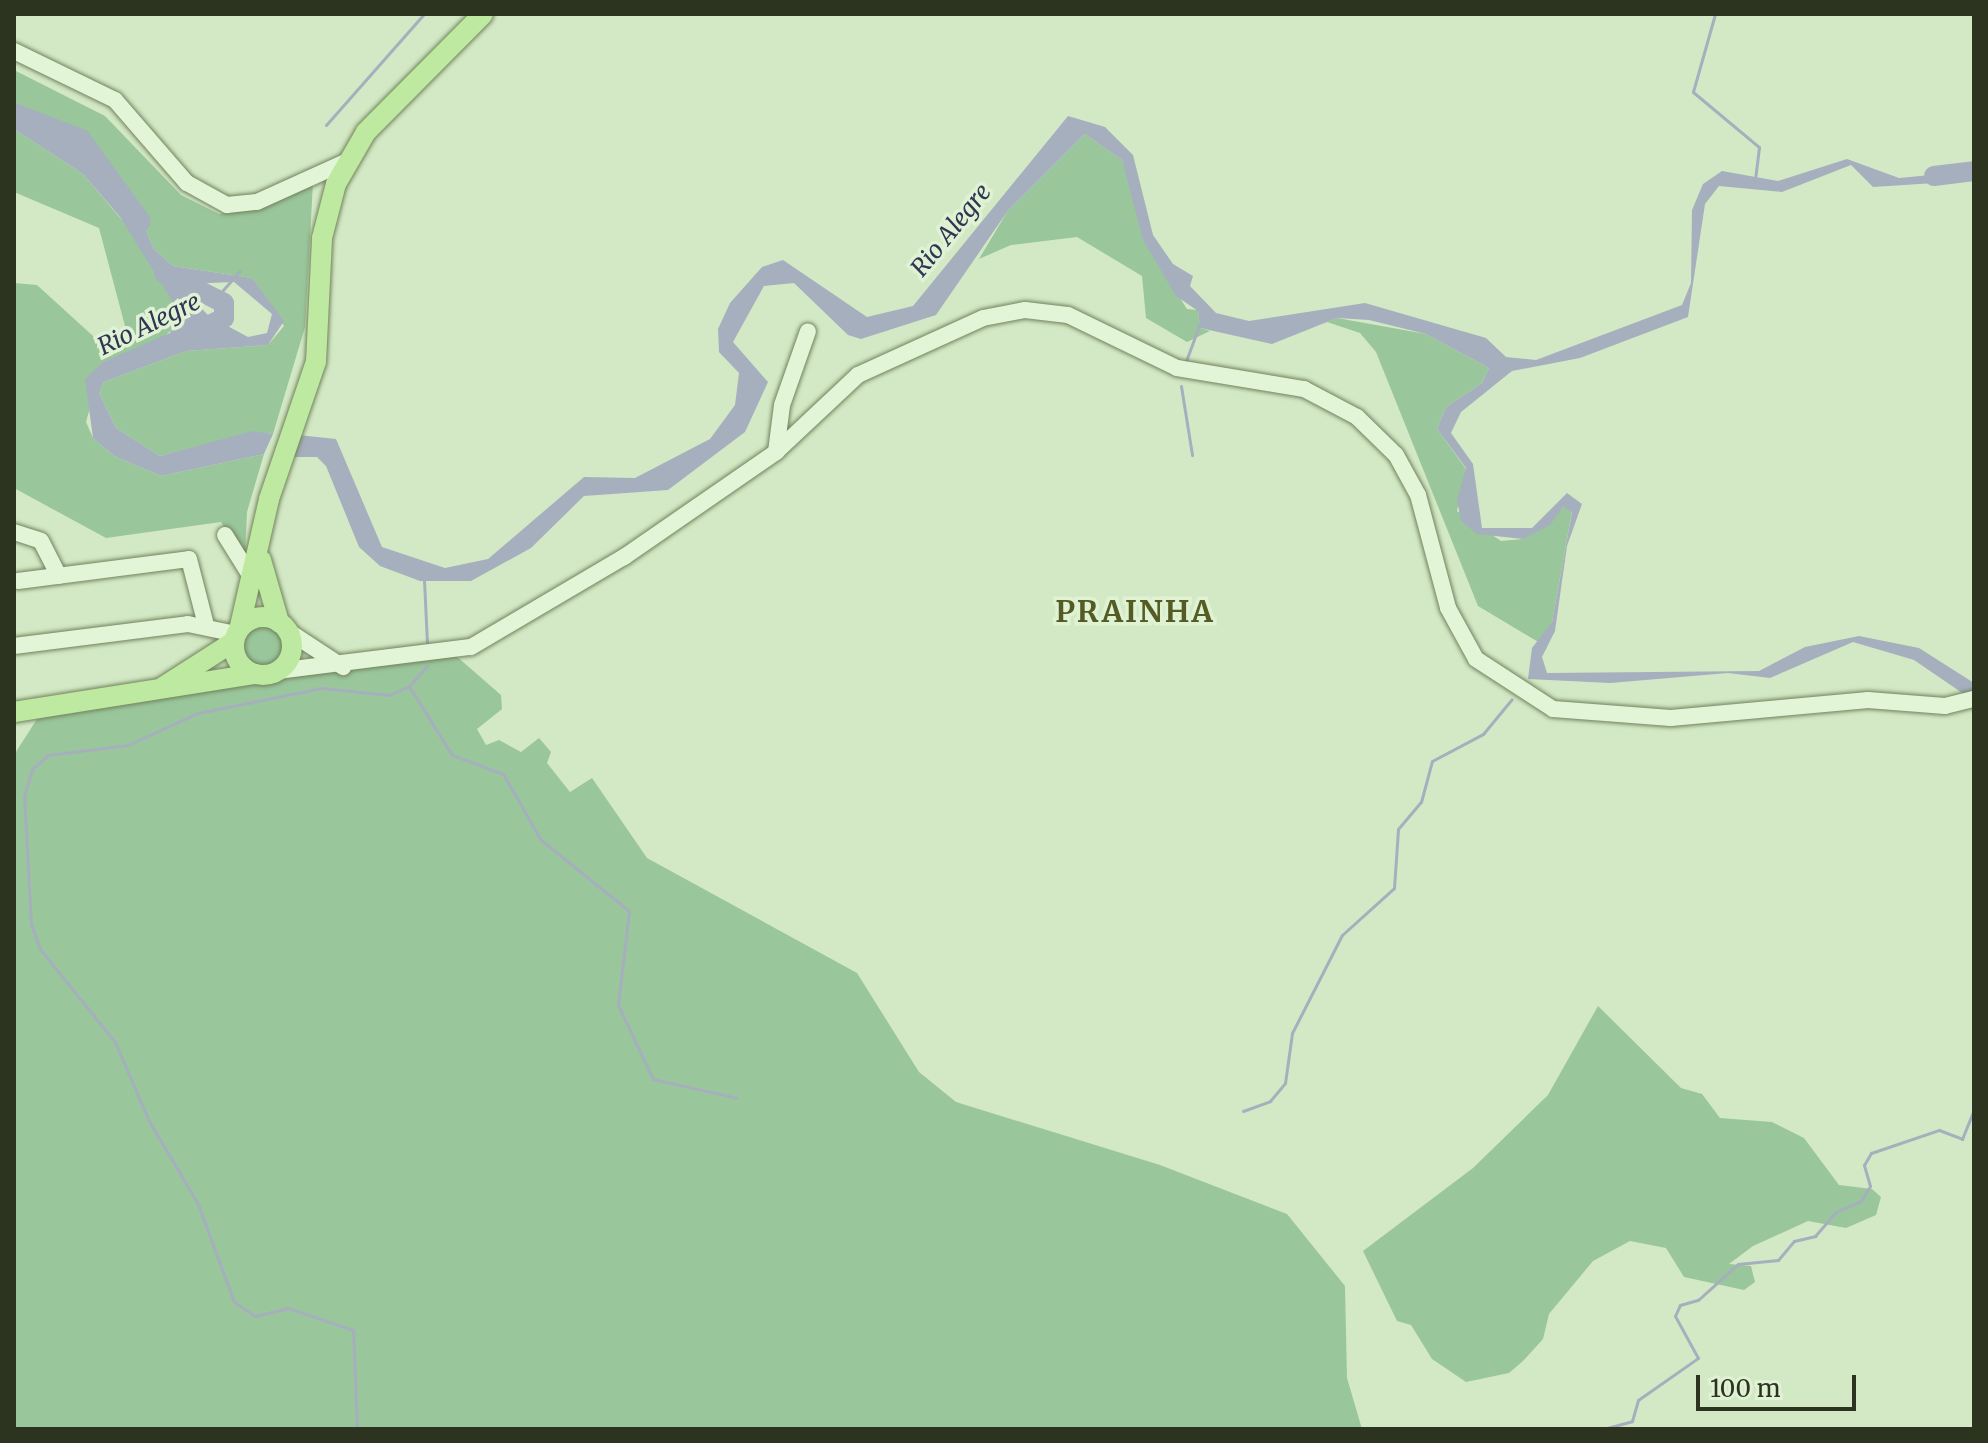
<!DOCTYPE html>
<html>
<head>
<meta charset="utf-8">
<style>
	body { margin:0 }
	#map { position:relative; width:1988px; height:1443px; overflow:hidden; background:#d3e9c5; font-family:Merriweather,serif }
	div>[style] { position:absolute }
	.green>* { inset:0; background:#9ac69b }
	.round { border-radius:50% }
	.water>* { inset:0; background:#a6afbd }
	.stream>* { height:3px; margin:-1.5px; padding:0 1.5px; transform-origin:1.5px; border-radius:1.5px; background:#a6afbd }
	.river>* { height:20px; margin:-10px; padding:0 10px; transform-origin:10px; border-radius:10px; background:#a6afbd }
	.roads { filter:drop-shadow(0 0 2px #72825d) drop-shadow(0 0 2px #72825d) }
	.minor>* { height:16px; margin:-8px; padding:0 8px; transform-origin:8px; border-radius:8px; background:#e3f5d7 }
	.major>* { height:20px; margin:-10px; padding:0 10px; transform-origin:10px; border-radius:10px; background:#bde9a0 }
	.major>.ring { margin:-10px; padding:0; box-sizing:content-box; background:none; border:20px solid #bde9a0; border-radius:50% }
	span { translate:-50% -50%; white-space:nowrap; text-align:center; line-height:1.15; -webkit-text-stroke:7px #dff2d4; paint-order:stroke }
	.water-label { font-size:24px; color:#303552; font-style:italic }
	.district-label { font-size:30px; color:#555c23; font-weight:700; letter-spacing:2px }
	.frame { position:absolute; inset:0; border:16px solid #2c341f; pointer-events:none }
	.scale { position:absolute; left:1696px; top:1375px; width:160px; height:36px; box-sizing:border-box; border:4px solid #2c341f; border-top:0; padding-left:10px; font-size:24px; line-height:28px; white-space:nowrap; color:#2c341f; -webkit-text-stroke:6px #dff2d4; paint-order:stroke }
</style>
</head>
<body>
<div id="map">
	<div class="green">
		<i style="clip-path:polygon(14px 70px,105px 116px,181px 195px,219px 214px,261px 206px,313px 183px,305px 327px,273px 434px,253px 432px,160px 456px,116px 428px,99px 393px,104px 382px,186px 351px,268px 345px,284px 326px,252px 278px,173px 266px,154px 249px,134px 203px,65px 132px,14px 112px)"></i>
		<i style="clip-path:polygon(14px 129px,83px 174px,138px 239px,176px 307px,176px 325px,161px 340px,103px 362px,86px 422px,93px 438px,114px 456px,161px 476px,264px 454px,247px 512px,245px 554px,239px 555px,221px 522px,106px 538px,14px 488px,14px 283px,37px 285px,93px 336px,120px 335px,125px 326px,99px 228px,14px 192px)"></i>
		<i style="clip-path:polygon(1085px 134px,1122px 160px,1157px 262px,1187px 309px,1198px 310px,1200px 328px,1210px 331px,1187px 342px,1146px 318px,1142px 276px,1077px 237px,1011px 245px,979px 259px,1007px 212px)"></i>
		<i style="clip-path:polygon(1337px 318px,1426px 334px,1489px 368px,1482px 383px,1446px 407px,1437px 429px,1466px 469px,1457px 511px,1501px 541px,1523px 539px,1566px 505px,1572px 511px,1552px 622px,1540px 643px,1478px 606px,1376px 352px,1360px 333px,1327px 322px)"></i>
		<i class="round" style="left:238px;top:623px;width:48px;height:48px"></i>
		<i style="clip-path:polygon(455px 655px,501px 695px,502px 709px,477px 729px,486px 745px,499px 740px,521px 752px,539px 738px,551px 752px,547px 763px,570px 792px,592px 778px,647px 858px,857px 973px,919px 1072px,956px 1102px,1160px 1165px,1287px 1214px,1345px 1286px,1347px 1378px,1362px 1429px,14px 1429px,14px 755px,37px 719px,74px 707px)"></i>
		<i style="clip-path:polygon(1598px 1006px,1681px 1088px,1702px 1094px,1720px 1118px,1772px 1122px,1804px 1138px,1839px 1185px,1872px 1189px,1881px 1197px,1876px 1215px,1846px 1228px,1808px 1221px,1753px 1246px,1729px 1264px,1751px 1266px,1755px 1282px,1744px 1290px,1684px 1277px,1666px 1248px,1630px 1241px,1593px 1261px,1549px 1314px,1543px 1339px,1523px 1361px,1509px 1373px,1466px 1382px,1432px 1359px,1411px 1325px,1397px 1321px,1363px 1251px,1473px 1168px,1548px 1095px)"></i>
	</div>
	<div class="water">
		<i style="clip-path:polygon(evenodd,14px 112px,65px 132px,134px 203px,154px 249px,173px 266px,252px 278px,284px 321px,268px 345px,186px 351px,104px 382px,99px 393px,116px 428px,160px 456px,253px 431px,273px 434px,264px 454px,161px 476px,114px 456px,93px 438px,85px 379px,103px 362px,170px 333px,176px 307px,120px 217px,83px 174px,14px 129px,14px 112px,234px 282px,272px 314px,267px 333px,248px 337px,209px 316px,184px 291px,186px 284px,234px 282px)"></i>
		<i style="clip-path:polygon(1068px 116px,1105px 127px,1133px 155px,1153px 235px,1173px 264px,1193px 276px,1190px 286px,1216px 313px,1249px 321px,1365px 303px,1486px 338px,1506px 357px,1536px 360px,1682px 305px,1691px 283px,1692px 210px,1703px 184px,1722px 171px,1778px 181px,1847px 159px,1899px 178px,1974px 171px,1966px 181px,1873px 187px,1851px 165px,1782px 192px,1719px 186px,1705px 204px,1688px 317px,1580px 358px,1512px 371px,1461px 412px,1451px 433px,1473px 464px,1482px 528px,1532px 528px,1567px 493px,1582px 504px,1567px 546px,1555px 631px,1542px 657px,1547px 673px,1759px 671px,1805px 647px,1859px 636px,1919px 648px,1974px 683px,1974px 701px,1914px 660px,1853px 642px,1770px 678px,1728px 673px,1610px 683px,1528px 679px,1532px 648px,1552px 622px,1572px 512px,1563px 507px,1550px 525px,1523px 539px,1477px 534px,1461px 521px,1457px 500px,1466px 468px,1437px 429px,1446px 407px,1482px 383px,1489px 368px,1426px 334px,1369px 320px,1337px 318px,1272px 344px,1200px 328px,1198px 311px,1176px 296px,1143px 240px,1122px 160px,1085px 134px,1007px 212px,936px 315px,861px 339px,848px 335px,794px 283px,764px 286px,733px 342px,768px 382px,745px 432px,668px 490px,584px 496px,531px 548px,471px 581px,420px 581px,380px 566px,359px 547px,326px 466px,317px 457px,289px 457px,298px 435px,336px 439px,382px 547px,445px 568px,488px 559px,584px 477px,635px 478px,710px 439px,735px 405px,739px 373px,719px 352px,718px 329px,730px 303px,762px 267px,783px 260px,867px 317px,913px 306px)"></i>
	</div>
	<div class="stream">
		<i style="left:1715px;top:14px;width:81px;rotate:105.8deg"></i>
		<i style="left:1693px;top:92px;width:86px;rotate:39.8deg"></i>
		<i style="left:1759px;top:147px;width:32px;rotate:97deg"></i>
		<i style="left:326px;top:125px;width:148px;rotate:-48.6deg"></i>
		<i style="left:217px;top:297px;width:35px;rotate:-49deg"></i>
		<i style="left:1186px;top:361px;width:40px;rotate:-69.8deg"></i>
		<i style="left:1181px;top:386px;width:70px;rotate:80.9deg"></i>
		<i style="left:424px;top:580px;width:64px;rotate:87.3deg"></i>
		<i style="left:409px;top:686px;width:81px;rotate:58.1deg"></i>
		<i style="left:452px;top:755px;width:54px;rotate:20.4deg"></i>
		<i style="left:503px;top:774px;width:76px;rotate:60.1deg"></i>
		<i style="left:541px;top:840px;width:113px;rotate:38.9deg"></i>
		<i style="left:629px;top:911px;width:95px;rotate:96.7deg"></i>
		<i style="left:618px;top:1005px;width:82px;rotate:64.7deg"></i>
		<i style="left:653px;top:1079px;width:86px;rotate:12.7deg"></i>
		<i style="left:1974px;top:1085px;width:17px;rotate:90deg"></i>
		<i style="left:1243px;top:1111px;width:29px;rotate:-20deg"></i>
		<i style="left:1270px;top:1101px;width:23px;rotate:-50deg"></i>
		<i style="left:1285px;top:1083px;width:50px;rotate:-82deg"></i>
		<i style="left:1292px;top:1033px;width:110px;rotate:-63deg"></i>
		<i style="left:1342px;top:935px;width:70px;rotate:-42.1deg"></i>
		<i style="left:1394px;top:888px;width:59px;rotate:-86.1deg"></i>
		<i style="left:1398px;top:829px;width:35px;rotate:-50deg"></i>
		<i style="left:1421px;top:802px;width:42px;rotate:-75deg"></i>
		<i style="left:1432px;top:761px;width:58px;rotate:-27.9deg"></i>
		<i style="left:1483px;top:734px;width:45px;rotate:-50.4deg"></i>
		<i style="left:357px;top:1429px;width:99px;rotate:-92.3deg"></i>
		<i style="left:353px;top:1330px;width:69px;rotate:-161.3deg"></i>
		<i style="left:288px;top:1308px;width:34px;rotate:166deg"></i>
		<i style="left:255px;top:1316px;width:25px;rotate:-146deg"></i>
		<i style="left:234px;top:1302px;width:104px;rotate:-110.2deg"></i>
		<i style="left:198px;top:1204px;width:96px;rotate:-120.6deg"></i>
		<i style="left:149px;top:1121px;width:86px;rotate:-113.3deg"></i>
		<i style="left:115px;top:1042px;width:119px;rotate:-128.9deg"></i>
		<i style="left:40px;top:949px;width:27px;rotate:-110deg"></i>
		<i style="left:31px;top:924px;width:128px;rotate:-93.1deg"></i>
		<i style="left:24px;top:796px;width:28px;rotate:-73deg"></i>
		<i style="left:32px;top:769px;width:21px;rotate:-41deg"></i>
		<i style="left:48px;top:755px;width:81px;rotate:-7.1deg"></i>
		<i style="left:128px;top:745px;width:77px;rotate:-24.6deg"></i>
		<i style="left:198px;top:713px;width:126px;rotate:-11.4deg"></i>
		<i style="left:322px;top:688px;width:67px;rotate:6deg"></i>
		<i style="left:389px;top:695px;width:22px;rotate:-24deg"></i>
		<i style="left:409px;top:686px;width:27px;rotate:-48deg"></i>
		<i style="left:1603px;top:1429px;width:30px;rotate:-15deg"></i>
		<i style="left:1632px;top:1421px;width:22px;rotate:-74deg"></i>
		<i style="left:1638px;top:1400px;width:73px;rotate:-35deg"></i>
		<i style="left:1698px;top:1358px;width:48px;rotate:-118.7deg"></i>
		<i style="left:1675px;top:1316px;width:12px;rotate:-66deg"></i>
		<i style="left:1680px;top:1305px;width:19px;rotate:-16deg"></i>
		<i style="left:1698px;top:1300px;width:54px;rotate:-42deg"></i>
		<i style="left:1738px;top:1264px;width:40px;rotate:-5.7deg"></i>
		<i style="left:1778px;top:1260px;width:25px;rotate:-50deg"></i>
		<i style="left:1794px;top:1241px;width:22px;rotate:-13deg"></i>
		<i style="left:1815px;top:1236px;width:32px;rotate:-49deg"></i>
		<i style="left:1836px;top:1212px;width:27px;rotate:-24deg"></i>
		<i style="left:1861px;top:1201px;width:17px;rotate:-59deg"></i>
		<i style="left:1870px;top:1186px;width:22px;rotate:-106deg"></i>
		<i style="left:1864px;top:1165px;width:14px;rotate:-60deg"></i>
		<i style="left:1871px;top:1153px;width:72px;rotate:-18.7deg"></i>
		<i style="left:1939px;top:1130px;width:25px;rotate:21deg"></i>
		<i style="left:1962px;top:1139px;width:32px;rotate:-68deg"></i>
	</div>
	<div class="river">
		<i style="left:14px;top:113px;width:72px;rotate:21.2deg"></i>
		<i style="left:81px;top:139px;width:102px;rotate:54.1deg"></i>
		<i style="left:1934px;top:176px;width:40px;rotate:-7.1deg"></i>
		<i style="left:164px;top:273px;width:67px;rotate:26.6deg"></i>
		<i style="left:224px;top:303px;width:15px;rotate:90deg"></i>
		<i style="left:224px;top:318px;width:32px;rotate:154deg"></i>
	</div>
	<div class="roads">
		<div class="minor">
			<i style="left:14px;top:51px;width:112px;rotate:25.9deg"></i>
			<i style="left:115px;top:100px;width:110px;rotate:49.1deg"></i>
			<i style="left:187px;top:183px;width:46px;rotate:28.8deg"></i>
			<i style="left:227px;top:205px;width:30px;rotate:-6deg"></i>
			<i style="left:257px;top:202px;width:97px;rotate:-24.4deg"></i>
			<i style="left:776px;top:452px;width:47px;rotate:-82.7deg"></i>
			<i style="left:782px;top:405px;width:78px;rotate:-70.6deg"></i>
			<i style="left:14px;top:532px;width:28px;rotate:18deg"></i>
			<i style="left:41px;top:541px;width:39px;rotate:63deg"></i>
			<i style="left:225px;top:535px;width:53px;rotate:58.1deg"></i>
			<i style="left:18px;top:581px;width:172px;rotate:-7.3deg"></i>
			<i style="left:189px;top:559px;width:68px;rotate:75.6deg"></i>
			<i style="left:288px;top:631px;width:66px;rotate:33.2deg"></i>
			<i style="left:14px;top:646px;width:175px;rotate:-7.2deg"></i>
			<i style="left:188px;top:624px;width:49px;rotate:11.8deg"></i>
			<i style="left:277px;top:671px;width:195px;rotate:-7.1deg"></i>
			<i style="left:471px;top:647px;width:178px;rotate:-30.5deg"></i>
			<i style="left:624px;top:557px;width:185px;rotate:-34.6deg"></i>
			<i style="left:776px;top:452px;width:112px;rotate:-43.2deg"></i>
			<i style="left:858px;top:375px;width:137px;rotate:-24.5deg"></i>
			<i style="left:983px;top:318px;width:43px;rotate:-10.8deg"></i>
			<i style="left:1025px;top:310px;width:43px;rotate:6.6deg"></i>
			<i style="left:1068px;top:315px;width:121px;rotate:25.9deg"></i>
			<i style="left:1177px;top:368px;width:129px;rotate:9.4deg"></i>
			<i style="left:1304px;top:389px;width:60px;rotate:27.8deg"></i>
			<i style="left:1357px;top:417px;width:54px;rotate:44.3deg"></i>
			<i style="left:1396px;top:455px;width:46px;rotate:61.2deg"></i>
			<i style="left:1418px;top:495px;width:117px;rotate:75.1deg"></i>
			<i style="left:1448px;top:608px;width:58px;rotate:61.2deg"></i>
			<i style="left:1476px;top:659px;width:92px;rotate:33deg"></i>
			<i style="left:1553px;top:709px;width:118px;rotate:4.4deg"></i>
			<i style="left:1671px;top:718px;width:198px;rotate:-5.2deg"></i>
			<i style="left:1868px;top:700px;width:77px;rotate:4.5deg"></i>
			<i style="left:1945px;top:706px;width:30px;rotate:-14deg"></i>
		</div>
		<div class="major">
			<i style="left:261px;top:560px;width:65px;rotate:73.8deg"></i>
			<i class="ring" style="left:234px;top:617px;width:38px;height:38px"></i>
			<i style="left:240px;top:626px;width:130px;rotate:-77.1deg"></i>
			<i style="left:269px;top:499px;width:145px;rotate:-71.1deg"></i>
			<i style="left:316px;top:362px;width:124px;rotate:-87.2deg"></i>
			<i style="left:322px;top:238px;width:56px;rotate:-75.5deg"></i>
			<i style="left:336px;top:184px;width:60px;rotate:-60deg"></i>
			<i style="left:366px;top:132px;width:166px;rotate:-45.2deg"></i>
			<i style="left:163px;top:687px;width:83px;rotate:-32.7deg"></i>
			<i style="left:14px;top:712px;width:244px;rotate:-9deg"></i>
		</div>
	</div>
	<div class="water-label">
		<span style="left:951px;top:230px;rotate:-51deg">Rio Alegre</span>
		<span style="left:149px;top:324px;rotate:-26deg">Rio Alegre</span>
	</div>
	<div class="district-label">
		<span style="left:1135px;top:611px">PRAINHA</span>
	</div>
	<div class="frame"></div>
	<div class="scale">100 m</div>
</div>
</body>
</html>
